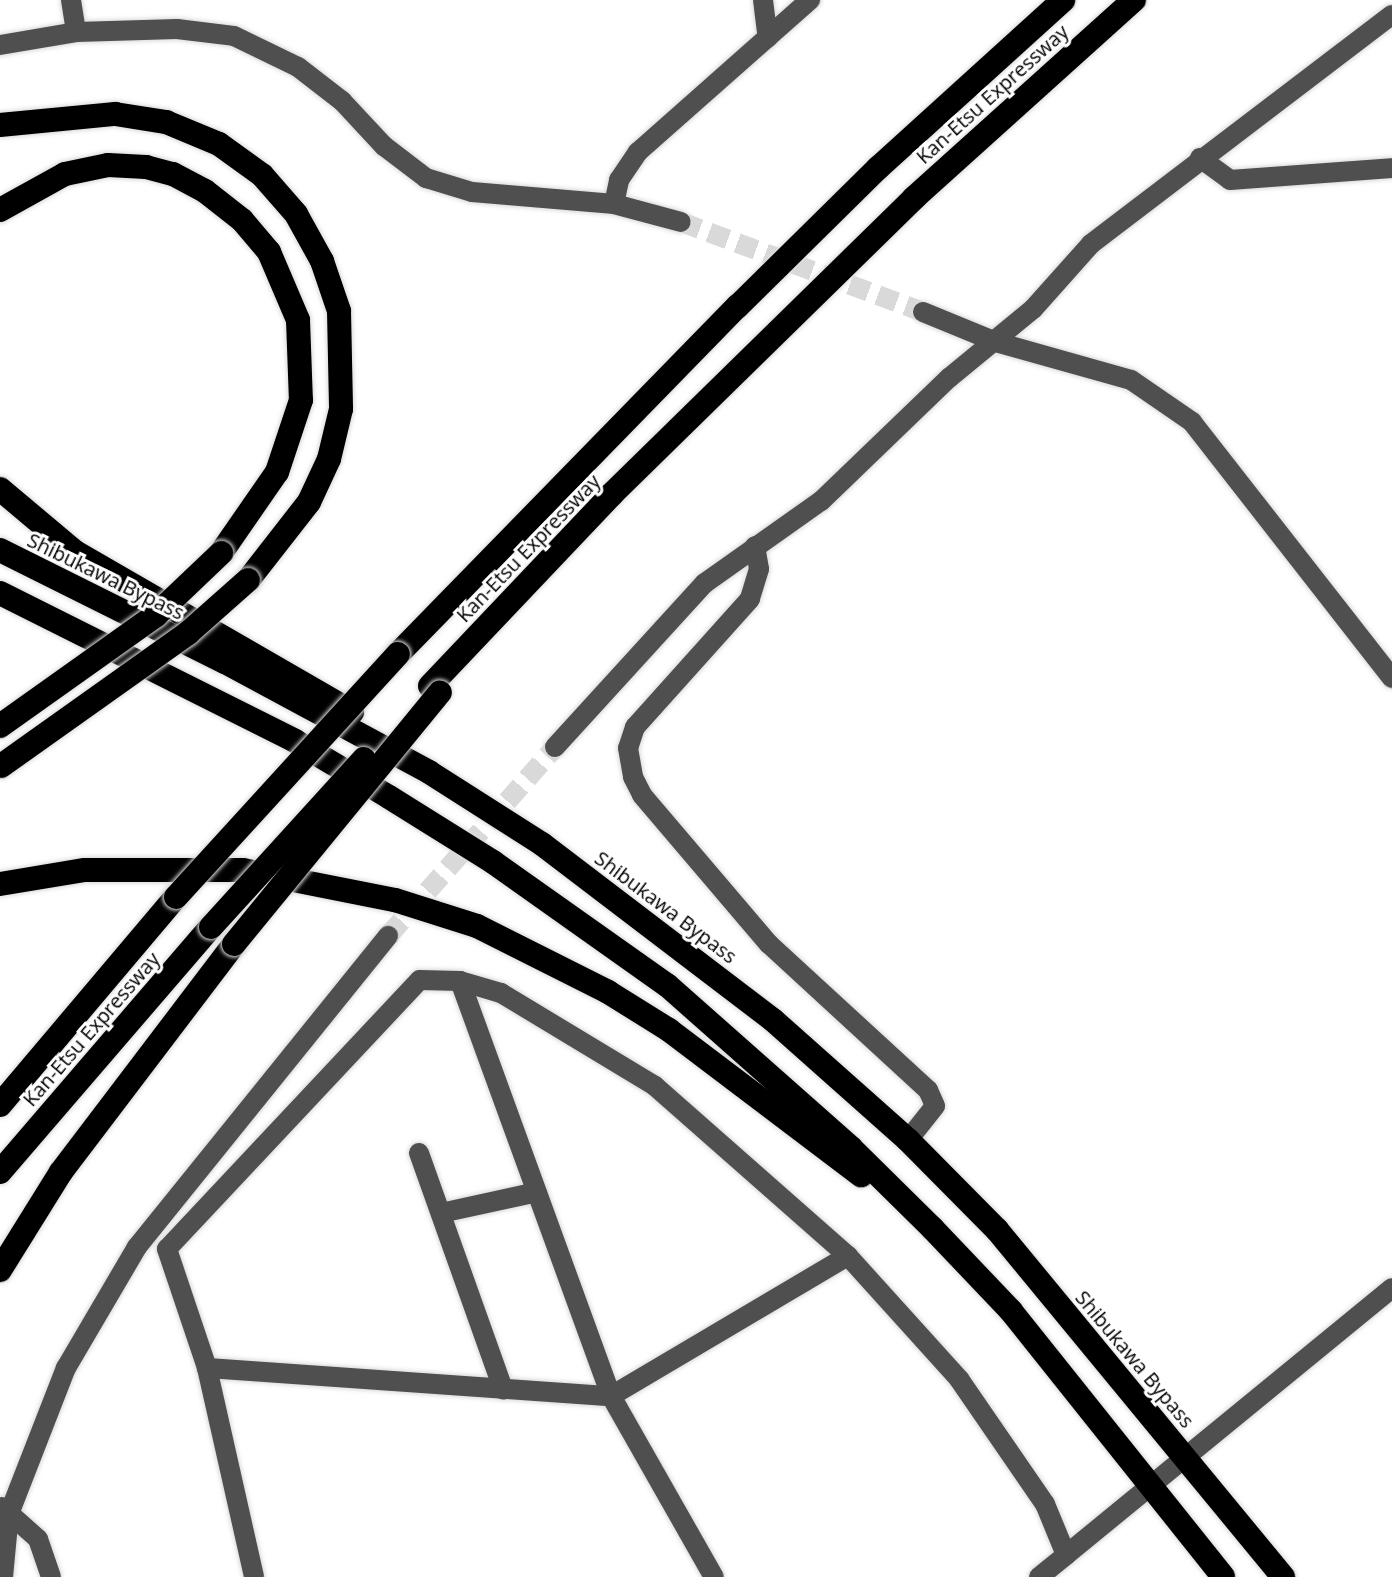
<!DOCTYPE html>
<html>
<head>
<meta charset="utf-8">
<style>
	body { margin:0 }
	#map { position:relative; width:1392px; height:1577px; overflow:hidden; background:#fff; font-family:"Open Sans",sans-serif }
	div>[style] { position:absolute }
	.minor-tunnel>* { height:20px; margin-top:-10px; transform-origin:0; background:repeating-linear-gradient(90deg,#d9d9d9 0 20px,transparent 0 30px) }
	.roads { filter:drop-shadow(0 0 2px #dbdbdb) drop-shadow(0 0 2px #dbdbdb) }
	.minor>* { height:20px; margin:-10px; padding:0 10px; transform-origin:10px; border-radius:10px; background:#4f4f4f }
	.highway>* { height:24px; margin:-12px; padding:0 12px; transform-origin:12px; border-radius:12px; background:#000 }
	.bridges { filter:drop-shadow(0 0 2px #dbdbdb) drop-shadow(0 0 2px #dbdbdb) }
	.highway-bridge>* { height:24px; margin:-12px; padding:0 12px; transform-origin:12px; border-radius:12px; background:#000 }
	span { translate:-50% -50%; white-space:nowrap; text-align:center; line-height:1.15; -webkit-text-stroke:6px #fff; paint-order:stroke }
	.street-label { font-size:20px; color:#000 }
</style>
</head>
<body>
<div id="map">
	<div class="minor-tunnel">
		<i style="left:681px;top:222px;width:258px;rotate:20.4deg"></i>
		<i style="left:388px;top:936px;width:252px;rotate:-48.5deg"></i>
	</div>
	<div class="roads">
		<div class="minor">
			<i style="left:71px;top:0;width:32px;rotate:81deg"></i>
			<i style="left:763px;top:0;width:38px;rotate:83deg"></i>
			<i style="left:0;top:45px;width:77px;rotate:-9.7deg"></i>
			<i style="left:76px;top:32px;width:101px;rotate:-1.7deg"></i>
			<i style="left:177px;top:29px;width:57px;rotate:7deg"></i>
			<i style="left:234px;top:36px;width:71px;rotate:25.8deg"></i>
			<i style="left:298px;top:67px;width:56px;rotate:37.7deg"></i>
			<i style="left:342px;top:101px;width:62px;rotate:47deg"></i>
			<i style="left:384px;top:146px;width:53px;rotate:37.3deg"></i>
			<i style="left:426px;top:178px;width:48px;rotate:16.9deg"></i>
			<i style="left:472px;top:192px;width:143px;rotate:4.8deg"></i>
			<i style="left:614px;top:204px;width:69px;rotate:15deg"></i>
			<i style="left:1200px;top:158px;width:37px;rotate:36deg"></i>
			<i style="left:1230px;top:180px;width:162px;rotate:-4.2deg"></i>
			<i style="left:614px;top:204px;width:25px;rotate:-78deg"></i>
			<i style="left:619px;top:180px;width:34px;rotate:-56deg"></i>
			<i style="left:638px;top:152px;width:230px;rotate:-41.5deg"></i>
			<i style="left:923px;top:312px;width:79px;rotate:22.3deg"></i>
			<i style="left:996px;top:342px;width:140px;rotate:15.7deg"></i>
			<i style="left:1131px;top:380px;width:74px;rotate:34.5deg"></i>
			<i style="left:1192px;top:422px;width:325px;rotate:52deg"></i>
			<i style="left:755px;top:546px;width:23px;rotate:80deg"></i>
			<i style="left:759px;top:569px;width:31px;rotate:107deg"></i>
			<i style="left:750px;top:599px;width:172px;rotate:131.9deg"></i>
			<i style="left:635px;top:727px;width:22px;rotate:108deg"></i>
			<i style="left:628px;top:748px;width:29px;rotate:80deg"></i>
			<i style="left:633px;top:777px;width:20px;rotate:63deg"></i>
			<i style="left:642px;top:795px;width:196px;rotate:49.6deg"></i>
			<i style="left:769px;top:944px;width:216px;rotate:42.6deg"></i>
			<i style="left:928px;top:1090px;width:17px;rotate:66deg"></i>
			<i style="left:935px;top:1106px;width:43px;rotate:128.5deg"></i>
			<i style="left:555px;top:747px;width:222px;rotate:-47.6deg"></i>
			<i style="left:705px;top:583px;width:142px;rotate:-35.3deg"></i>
			<i style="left:821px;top:501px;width:178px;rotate:-43.9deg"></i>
			<i style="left:949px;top:378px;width:109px;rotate:-39.4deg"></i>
			<i style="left:1033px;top:309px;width:87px;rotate:-48.3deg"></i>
			<i style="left:1091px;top:244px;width:378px;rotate:-37.3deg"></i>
			<i style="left:460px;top:981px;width:442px;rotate:70deg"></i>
			<i style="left:611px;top:1396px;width:208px;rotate:60.4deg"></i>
			<i style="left:419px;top:1153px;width:251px;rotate:70.4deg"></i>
			<i style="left:441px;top:1213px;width:98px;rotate:-12.3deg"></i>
			<i style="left:167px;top:1249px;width:369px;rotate:-46.8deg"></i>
			<i style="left:420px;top:980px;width:40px;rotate:1.4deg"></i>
			<i style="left:460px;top:981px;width:43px;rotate:16.3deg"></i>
			<i style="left:501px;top:993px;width:180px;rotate:31.1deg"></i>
			<i style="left:655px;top:1086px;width:257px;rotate:41.4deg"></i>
			<i style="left:848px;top:1256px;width:166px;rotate:47.9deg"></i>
			<i style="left:959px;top:1379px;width:152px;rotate:55.5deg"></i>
			<i style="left:1045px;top:1504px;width:55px;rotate:67.6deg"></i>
			<i style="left:1066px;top:1555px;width:421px;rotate:-39.3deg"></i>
			<i style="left:167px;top:1249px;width:126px;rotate:71.4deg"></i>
			<i style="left:207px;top:1368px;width:214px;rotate:77.3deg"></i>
			<i style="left:207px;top:1368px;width:405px;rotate:4deg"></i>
			<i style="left:611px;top:1396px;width:275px;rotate:-30.6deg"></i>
			<i style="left:2px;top:1507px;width:48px;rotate:41.6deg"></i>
			<i style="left:38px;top:1539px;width:40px;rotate:71.1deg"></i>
			<i style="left:3px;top:1577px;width:63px;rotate:-84.6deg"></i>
			<i style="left:9px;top:1514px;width:157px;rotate:-68.7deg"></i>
			<i style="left:66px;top:1368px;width:140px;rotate:-59.6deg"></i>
			<i style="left:137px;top:1247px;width:400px;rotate:-51.1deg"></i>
			<i style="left:1039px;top:1577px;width:35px;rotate:-39deg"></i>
		</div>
		<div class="highway">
			<i style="left:0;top:125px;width:116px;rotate:-5.5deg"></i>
			<i style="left:115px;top:114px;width:52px;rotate:8.9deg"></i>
			<i style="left:166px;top:122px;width:57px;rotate:22.5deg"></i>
			<i style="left:219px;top:144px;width:53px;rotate:35.8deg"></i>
			<i style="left:262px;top:175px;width:52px;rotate:48.9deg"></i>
			<i style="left:296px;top:214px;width:54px;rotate:61deg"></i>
			<i style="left:322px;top:261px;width:53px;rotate:71.2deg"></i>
			<i style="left:339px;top:311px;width:98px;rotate:88.8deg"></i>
			<i style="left:341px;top:409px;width:51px;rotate:103.5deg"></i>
			<i style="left:329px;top:459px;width:47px;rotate:114.9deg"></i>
			<i style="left:309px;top:502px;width:99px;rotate:128deg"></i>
			<i style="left:0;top:210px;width:74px;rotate:-29deg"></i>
			<i style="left:65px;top:174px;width:44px;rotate:-11.8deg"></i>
			<i style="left:108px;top:165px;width:38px;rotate:3deg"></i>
			<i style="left:146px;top:167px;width:28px;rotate:15deg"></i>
			<i style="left:173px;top:174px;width:36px;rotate:28deg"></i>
			<i style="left:205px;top:191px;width:47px;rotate:38.1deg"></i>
			<i style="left:242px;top:220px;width:42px;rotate:49.8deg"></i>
			<i style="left:269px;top:252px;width:74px;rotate:66.9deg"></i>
			<i style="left:298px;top:320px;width:80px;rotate:87.9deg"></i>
			<i style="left:301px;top:400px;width:76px;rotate:108.4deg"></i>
			<i style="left:277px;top:472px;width:98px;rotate:124.7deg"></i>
			<i style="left:0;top:489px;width:98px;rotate:40deg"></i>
			<i style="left:75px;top:552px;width:320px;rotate:30deg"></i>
			<i style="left:0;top:550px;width:251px;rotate:26.5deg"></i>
			<i style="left:225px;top:662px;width:232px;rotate:28.3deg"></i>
			<i style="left:429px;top:772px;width:134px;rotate:32.5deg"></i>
			<i style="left:542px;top:844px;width:290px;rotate:37.3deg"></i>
			<i style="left:773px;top:1020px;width:181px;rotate:41.6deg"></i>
			<i style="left:908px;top:1140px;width:127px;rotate:45.3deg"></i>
			<i style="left:997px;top:1230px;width:450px;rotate:50.5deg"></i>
			<i style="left:0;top:593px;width:330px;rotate:26.6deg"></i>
			<i style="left:295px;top:741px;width:109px;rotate:30.8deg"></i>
			<i style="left:389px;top:797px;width:123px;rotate:32deg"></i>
			<i style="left:493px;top:862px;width:213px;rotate:35.3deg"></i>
			<i style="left:667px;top:985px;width:246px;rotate:41.5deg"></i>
			<i style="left:851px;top:1148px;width:115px;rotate:44.6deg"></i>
			<i style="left:933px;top:1229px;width:113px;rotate:46.4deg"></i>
			<i style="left:1011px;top:1311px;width:340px;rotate:51.4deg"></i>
			<i style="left:398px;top:654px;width:487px;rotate:-45.7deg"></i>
			<i style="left:738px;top:306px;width:197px;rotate:-44.6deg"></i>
			<i style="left:878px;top:168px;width:250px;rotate:-42.2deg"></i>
			<i style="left:430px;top:686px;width:265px;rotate:-46.5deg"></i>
			<i style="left:612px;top:494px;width:423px;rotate:-44.4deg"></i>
			<i style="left:914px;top:198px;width:296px;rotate:-42deg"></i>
			<i style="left:0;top:884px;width:86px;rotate:-9.4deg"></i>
			<i style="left:85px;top:870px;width:158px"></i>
			<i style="left:243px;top:870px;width:155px;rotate:11.2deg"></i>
			<i style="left:395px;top:900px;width:86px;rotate:17.6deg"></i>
			<i style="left:477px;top:926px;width:147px;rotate:26.7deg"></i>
			<i style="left:608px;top:992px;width:72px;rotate:31.9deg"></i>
			<i style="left:669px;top:1030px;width:241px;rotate:37.1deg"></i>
			<i style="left:0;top:1105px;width:272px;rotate:-49.8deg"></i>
			<i style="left:0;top:1172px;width:323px;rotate:-49.3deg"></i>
			<i style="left:0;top:1270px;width:115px;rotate:-58.1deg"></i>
			<i style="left:61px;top:1172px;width:286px;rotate:-52.8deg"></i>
		</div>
	</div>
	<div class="bridges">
		<div class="highway-bridge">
			<i style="left:0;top:726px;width:191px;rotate:-35.4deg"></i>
			<i style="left:156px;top:615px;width:90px;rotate:-43.6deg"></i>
			<i style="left:1px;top:766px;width:229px;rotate:-35.4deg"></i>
			<i style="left:188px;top:633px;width:80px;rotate:-41.5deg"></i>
			<i style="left:176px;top:897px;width:329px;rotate:-47.6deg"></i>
			<i style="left:211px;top:927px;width:227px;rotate:-47.7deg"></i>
			<i style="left:234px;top:944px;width:325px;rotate:-50.7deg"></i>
		</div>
	</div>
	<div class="street-label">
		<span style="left:992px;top:94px;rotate:-42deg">Kan-Etsu Expressway</span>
		<span style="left:528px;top:548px;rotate:-46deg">Kan-Etsu Expressway</span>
		<span style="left:106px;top:576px;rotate:26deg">Shibukawa Bypass</span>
		<span style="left:666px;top:907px;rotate:37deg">Shibukawa Bypass</span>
		<span style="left:91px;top:1029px;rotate:-49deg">Kan-Etsu Expressway</span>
		<span style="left:1135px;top:1359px;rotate:50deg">Shibukawa Bypass</span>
	</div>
</div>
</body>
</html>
